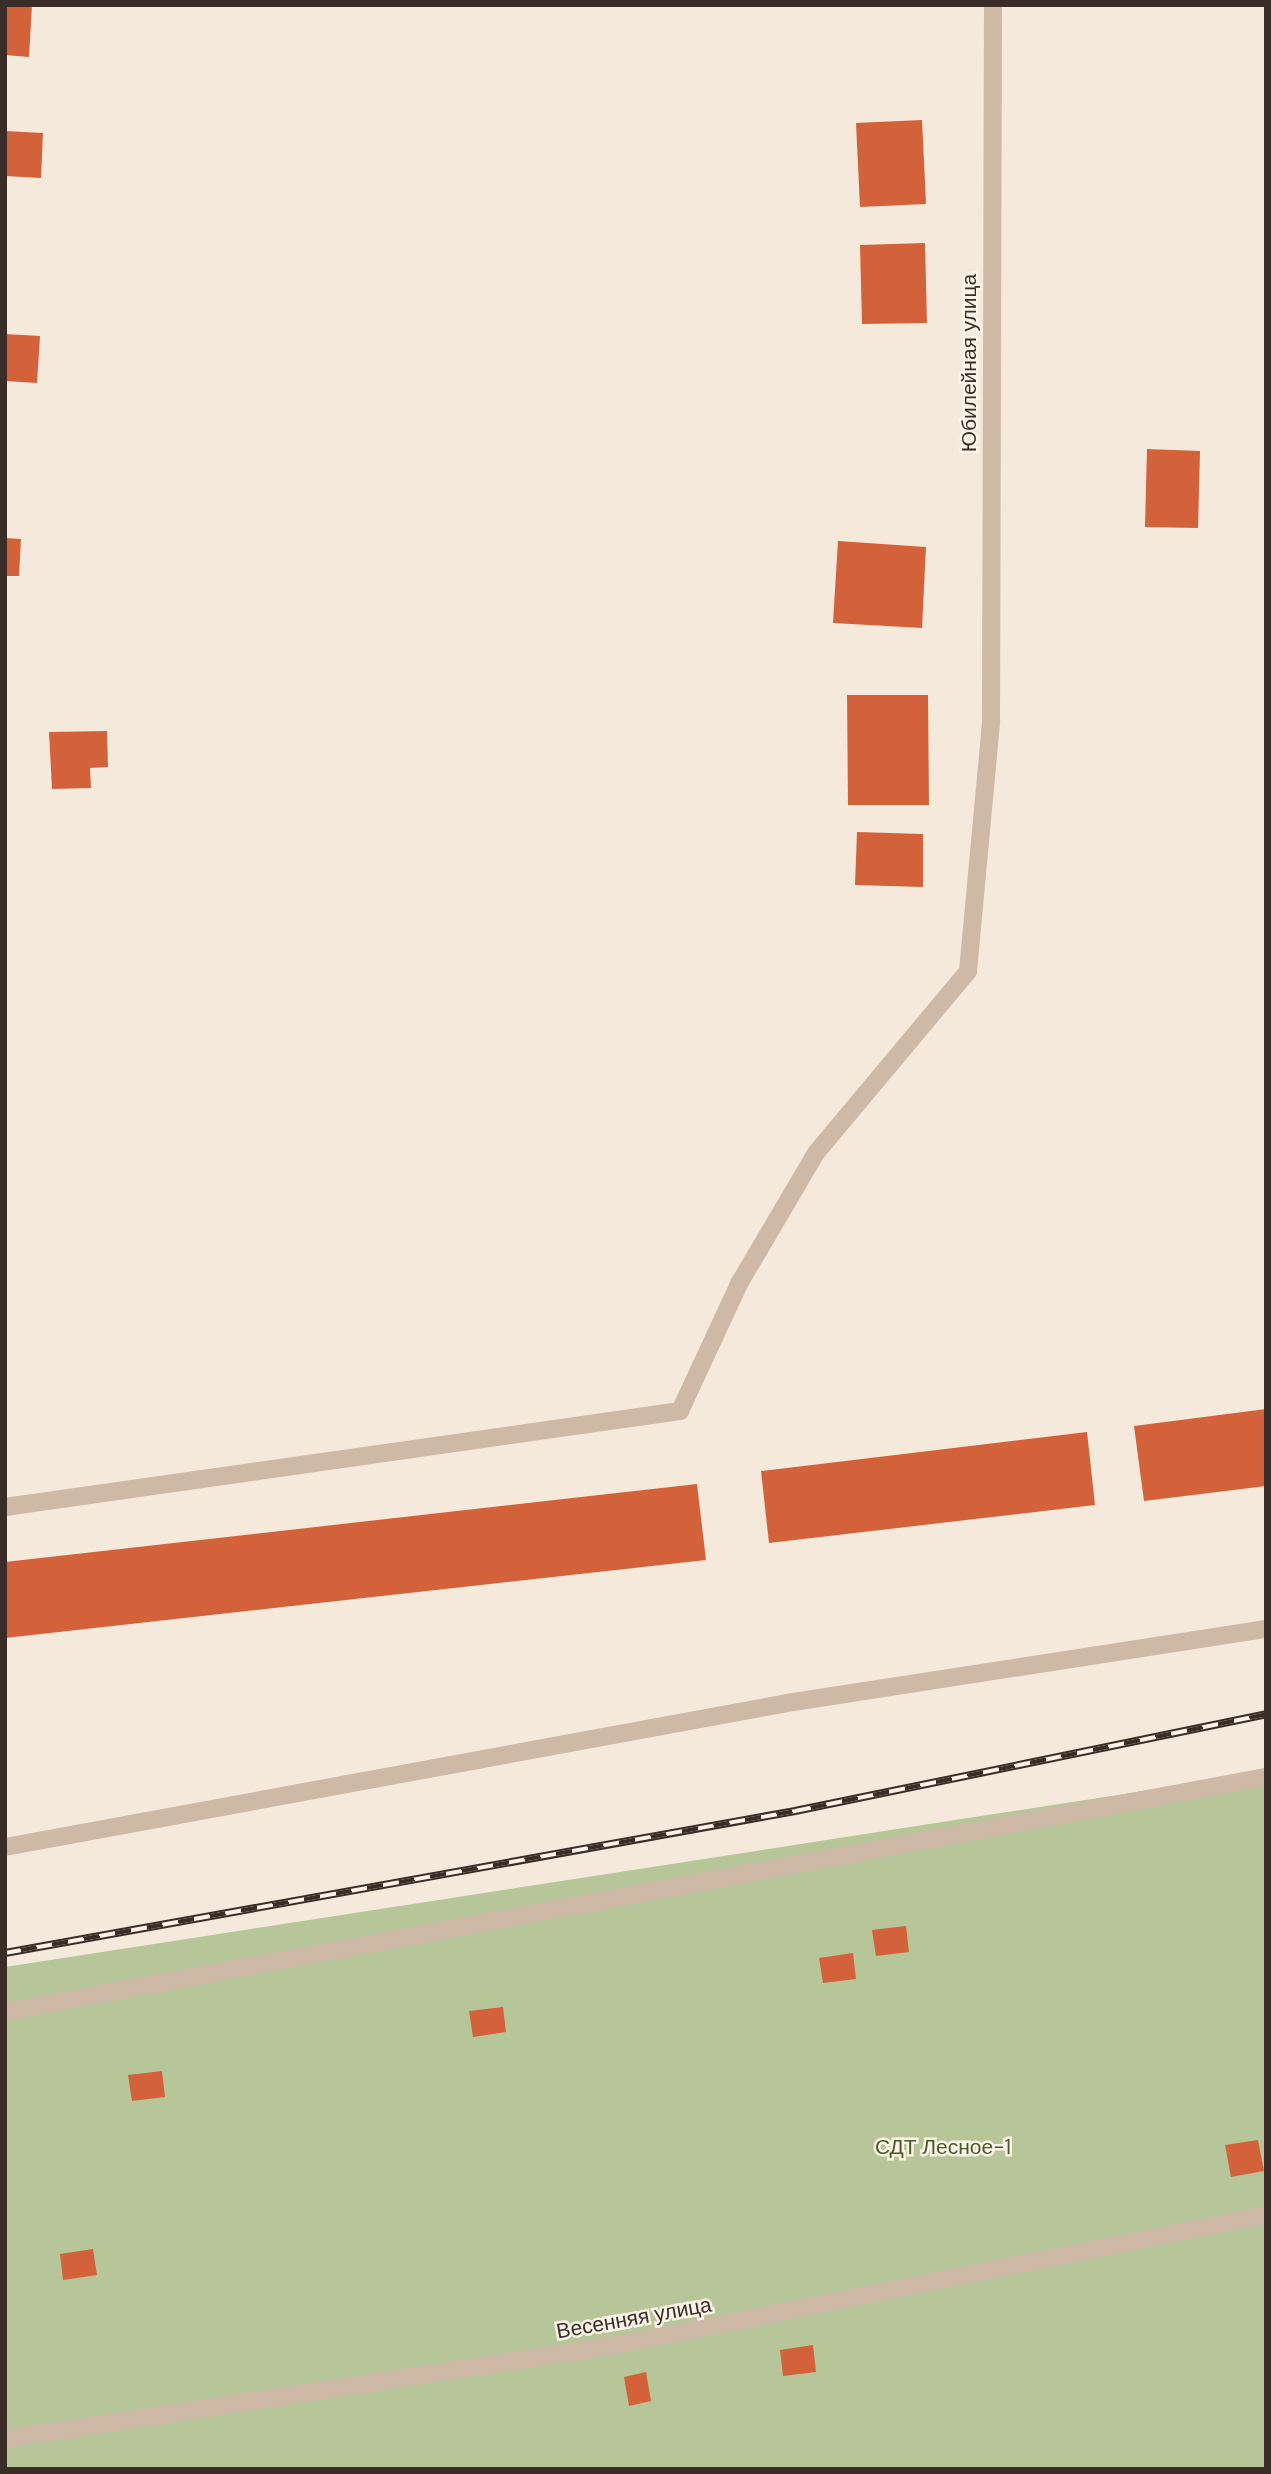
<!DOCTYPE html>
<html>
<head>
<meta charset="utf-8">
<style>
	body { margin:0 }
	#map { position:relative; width:1271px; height:2474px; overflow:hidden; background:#f5e9db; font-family:"DM Sans",sans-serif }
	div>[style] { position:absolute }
	.green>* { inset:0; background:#b6c699 }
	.building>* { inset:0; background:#d3623b }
	.lane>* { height:18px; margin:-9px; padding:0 9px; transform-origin:9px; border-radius:9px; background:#ceb9a6 }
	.street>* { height:18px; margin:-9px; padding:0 9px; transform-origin:9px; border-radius:9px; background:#ceb9a6 }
	.rail>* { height:8px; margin-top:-4px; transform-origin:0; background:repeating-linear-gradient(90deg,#fcf3e8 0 16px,#3a2d27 0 32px); box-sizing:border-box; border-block:2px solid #3a2d27 }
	span { translate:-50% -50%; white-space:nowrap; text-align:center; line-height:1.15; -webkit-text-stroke:5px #fcf3e8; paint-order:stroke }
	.street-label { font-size:21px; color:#3a2d27 }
	.park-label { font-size:21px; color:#475b28 }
	.frame { position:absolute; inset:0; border:7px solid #3a2d27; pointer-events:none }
</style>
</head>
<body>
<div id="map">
	<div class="green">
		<i style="clip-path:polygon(1266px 1772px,1266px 2469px,5px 2469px,5px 1967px)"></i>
	</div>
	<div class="building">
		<i style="clip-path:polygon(5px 5px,32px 5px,29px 57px,5px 55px)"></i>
		<i style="clip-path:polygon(922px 120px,926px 204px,860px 207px,856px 123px)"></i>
		<i style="clip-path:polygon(5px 131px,43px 133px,41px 178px,5px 176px)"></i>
		<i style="clip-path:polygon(925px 243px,927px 323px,862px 324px,860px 245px)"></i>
		<i style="clip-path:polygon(5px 334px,40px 336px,37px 383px,5px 381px)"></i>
		<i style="clip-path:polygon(1147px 449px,1200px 451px,1198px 528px,1145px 527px)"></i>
		<i style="clip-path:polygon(5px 538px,21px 539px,19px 576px,5px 576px)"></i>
		<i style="clip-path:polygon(838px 541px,926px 547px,922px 628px,833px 623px)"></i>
		<i style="clip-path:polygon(847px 695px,928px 695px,929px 805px,848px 805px)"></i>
		<i style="clip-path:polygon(107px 731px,108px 767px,90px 768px,91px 788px,52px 789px,49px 732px)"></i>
		<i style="clip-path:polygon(857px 832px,923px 834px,923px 887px,855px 885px)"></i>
		<i style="clip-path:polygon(1266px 1409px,1266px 1486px,1144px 1501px,1134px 1426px)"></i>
		<i style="clip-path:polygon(1087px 1432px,1095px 1505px,769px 1543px,761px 1471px)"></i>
		<i style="clip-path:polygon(697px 1484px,706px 1560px,5px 1638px,5px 1562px)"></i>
		<i style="clip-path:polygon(906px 1926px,909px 1952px,876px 1956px,872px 1930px)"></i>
		<i style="clip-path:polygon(853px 1953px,856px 1979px,823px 1983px,819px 1958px)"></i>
		<i style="clip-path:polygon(503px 2007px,506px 2032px,473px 2037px,469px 2011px)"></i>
		<i style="clip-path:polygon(162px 2071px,165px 2097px,132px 2101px,128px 2075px)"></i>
		<i style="clip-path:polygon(1258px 2140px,1264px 2171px,1231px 2177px,1225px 2145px)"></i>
		<i style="clip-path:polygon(93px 2249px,97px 2275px,63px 2280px,60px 2254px)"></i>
		<i style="clip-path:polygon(813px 2345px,816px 2372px,783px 2376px,780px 2350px)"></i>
		<i style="clip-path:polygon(646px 2372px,651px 2401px,629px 2406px,624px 2377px)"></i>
	</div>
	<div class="lane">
		<i style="left:5px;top:1507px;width:682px;rotate:-8.09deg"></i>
		<i style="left:680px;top:1411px;width:142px;rotate:-65.1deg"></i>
		<i style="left:740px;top:1282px;width:150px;rotate:-59.5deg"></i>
		<i style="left:816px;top:1153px;width:237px;rotate:-50.1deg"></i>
		<i style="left:968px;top:971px;width:251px;rotate:-84.7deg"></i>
		<i style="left:5px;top:1847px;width:795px;rotate:-10.43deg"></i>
		<i style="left:787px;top:1703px;width:485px;rotate:-8.8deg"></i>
		<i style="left:5px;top:2012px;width:1283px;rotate:-10.56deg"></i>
		<i style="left:5px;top:2439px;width:615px;rotate:-8.7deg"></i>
		<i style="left:613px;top:2346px;width:666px;rotate:-11.34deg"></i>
	</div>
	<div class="street">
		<i style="left:991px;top:721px;width:716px;rotate:-89.84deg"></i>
	</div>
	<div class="rail">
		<i style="left:5px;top:1953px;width:803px;rotate:-10.19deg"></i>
		<i style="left:795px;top:1811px;width:481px;rotate:-11.6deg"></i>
	</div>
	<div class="street-label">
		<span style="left:969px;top:363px;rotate:-90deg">Юбилейная улица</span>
		<span style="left:634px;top:2318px;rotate:-10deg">Весенняя улица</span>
	</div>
	<div class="park-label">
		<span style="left:943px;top:2147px">СДТ Лесное-1</span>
	</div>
	<div class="frame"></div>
</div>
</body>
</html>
